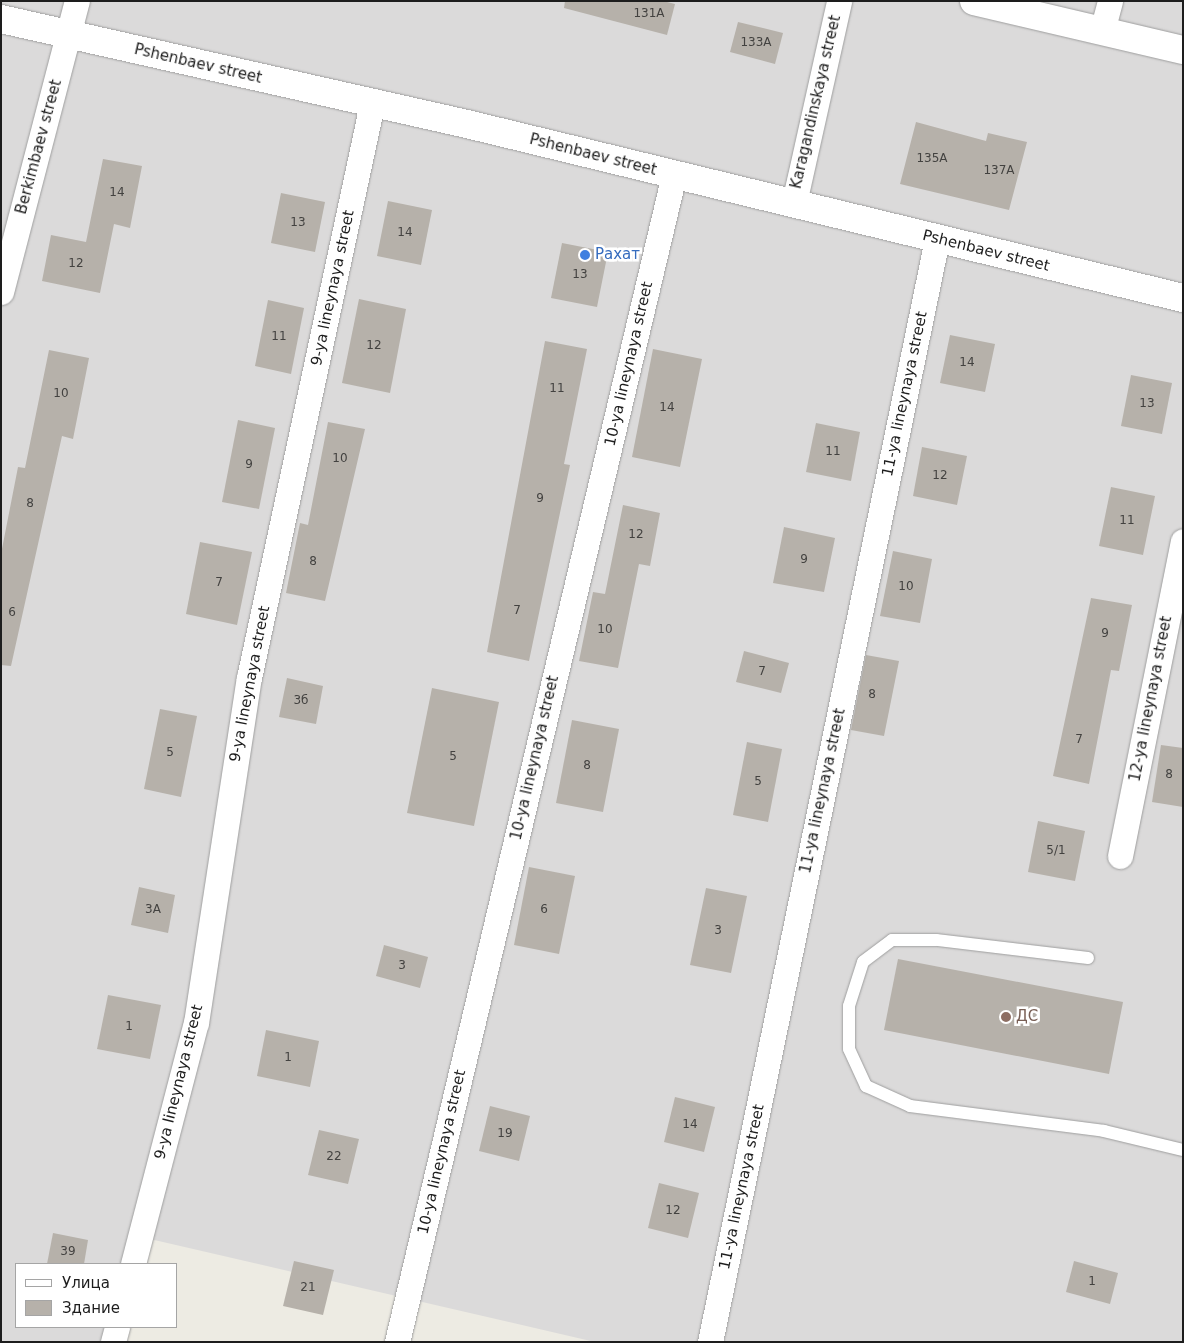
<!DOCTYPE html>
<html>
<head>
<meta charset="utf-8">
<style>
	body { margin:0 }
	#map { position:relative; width:1184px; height:1343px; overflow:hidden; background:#edebe3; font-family:"DejaVu Sans",sans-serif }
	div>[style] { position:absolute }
	.residential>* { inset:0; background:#dbdada }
	.building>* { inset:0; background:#b6b1aa }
	.roads { filter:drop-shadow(0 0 1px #9e9e9e) drop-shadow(0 0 1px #9e9e9e) }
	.service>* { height:12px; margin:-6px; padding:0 6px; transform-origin:6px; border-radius:6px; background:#fff }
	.minor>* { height:25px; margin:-12.5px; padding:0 12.5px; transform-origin:12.5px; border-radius:12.5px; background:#fff }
	.tertiary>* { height:28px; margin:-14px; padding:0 14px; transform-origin:14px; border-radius:14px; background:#fff }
	.dots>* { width:14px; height:14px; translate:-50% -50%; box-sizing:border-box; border:2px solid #fff; border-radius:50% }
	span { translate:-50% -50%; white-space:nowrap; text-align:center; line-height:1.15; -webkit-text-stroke:5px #fff; paint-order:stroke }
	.number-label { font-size:12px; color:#434240 }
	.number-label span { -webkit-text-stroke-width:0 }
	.street-label { font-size:15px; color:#1d1d1d }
	.shop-label { font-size:15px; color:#366cbe }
	.left { translate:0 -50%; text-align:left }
	.education-label { font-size:15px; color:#785e54 }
	.frame { position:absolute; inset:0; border:2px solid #1d1d1d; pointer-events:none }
	.legend { position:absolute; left:15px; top:1263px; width:162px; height:65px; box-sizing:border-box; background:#fff; border:1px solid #a5a5a5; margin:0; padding:6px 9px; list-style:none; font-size:15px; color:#1d1d1d }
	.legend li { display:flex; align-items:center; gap:10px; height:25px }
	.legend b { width:25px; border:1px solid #a5a5a5 }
</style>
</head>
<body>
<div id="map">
	<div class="residential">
		<i style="clip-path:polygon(1px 1px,1183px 1px,1183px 1342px,595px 1342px,137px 1236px,129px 1264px,16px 1264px,16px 1327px,111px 1327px,106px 1342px,1px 1342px)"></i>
	</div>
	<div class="building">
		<i style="clip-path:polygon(565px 1px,663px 1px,675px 4px,667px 35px,564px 8px)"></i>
		<i style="clip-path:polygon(738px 22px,783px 33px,775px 64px,730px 52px)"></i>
		<i style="clip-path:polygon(916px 122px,986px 141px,988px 133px,1027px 142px,1009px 210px,900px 184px)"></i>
		<i style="clip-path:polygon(103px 159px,142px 166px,130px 228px,114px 224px,100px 293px,42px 281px,51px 235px,86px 242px)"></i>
		<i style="clip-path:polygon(281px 193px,325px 202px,315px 252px,271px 243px)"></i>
		<i style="clip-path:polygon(388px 201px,432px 210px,421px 265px,377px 256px)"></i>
		<i style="clip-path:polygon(562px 243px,608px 252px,597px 307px,551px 298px)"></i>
		<i style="clip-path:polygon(359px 299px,406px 309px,390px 393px,342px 383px)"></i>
		<i style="clip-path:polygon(268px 300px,304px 308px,291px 374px,255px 366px)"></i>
		<i style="clip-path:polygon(950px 335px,995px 344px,985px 392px,940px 383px)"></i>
		<i style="clip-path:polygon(545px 341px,587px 349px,564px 464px,570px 465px,529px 661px,487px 652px)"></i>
		<i style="clip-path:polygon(653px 349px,702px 359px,680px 467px,632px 457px)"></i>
		<i style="clip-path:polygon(49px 350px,89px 358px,73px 439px,62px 436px,11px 666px,1px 665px,1px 554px,18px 467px,25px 468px)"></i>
		<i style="clip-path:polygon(1131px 375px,1172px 383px,1162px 434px,1121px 426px)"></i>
		<i style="clip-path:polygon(238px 420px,275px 428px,259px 509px,222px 502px)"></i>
		<i style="clip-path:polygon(328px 422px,365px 429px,325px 601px,286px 593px,300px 523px,308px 525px)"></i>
		<i style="clip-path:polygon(816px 423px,860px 432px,851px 481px,806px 472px)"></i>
		<i style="clip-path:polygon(922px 447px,967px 456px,957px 505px,913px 496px)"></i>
		<i style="clip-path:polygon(1111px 487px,1155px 496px,1143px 555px,1099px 546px)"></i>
		<i style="clip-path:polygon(623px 505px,660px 513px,650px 566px,639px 564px,618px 668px,579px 661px,593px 592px,605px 594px)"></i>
		<i style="clip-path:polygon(784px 527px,835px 538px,824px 592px,773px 583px)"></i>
		<i style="clip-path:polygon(200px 542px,252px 552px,237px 625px,186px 614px)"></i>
		<i style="clip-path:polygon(893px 551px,932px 559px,920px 623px,880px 616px)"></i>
		<i style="clip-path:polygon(1091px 598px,1132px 605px,1119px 671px,1111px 670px,1089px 784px,1053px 776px)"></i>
		<i style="clip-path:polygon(744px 651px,789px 663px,781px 693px,736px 682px)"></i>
		<i style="clip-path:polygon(866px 655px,899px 661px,884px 736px,851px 730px)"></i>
		<i style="clip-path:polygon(287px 678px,323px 686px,316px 724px,279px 717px)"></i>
		<i style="clip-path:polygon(432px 688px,499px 702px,474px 826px,407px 813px)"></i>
		<i style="clip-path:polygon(160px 709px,197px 716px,181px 797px,144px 789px)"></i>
		<i style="clip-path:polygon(572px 720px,619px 729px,603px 812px,556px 803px)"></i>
		<i style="clip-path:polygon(747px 742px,782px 749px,768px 822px,733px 815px)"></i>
		<i style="clip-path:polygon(1161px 745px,1183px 748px,1183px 807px,1152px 802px)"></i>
		<i style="clip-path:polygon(1038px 821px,1085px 831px,1075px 881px,1028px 872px)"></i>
		<i style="clip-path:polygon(529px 867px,575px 876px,559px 954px,514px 945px)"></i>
		<i style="clip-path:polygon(139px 887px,175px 895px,168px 933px,131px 925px)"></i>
		<i style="clip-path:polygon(706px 888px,747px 896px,731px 973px,690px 965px)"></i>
		<i style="clip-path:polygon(384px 945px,428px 957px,420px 988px,376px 976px)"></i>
		<i style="clip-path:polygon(898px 959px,1123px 1002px,1109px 1074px,884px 1030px)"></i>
		<i style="clip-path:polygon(108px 995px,161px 1005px,150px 1059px,97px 1049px)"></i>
		<i style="clip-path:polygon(266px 1030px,319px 1041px,310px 1087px,257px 1076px)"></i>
		<i style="clip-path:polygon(675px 1097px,715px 1107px,704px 1152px,664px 1142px)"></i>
		<i style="clip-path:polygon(490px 1106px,530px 1116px,519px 1161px,479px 1151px)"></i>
		<i style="clip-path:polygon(319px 1130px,359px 1139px,348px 1184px,308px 1175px)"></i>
		<i style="clip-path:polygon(659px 1183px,699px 1193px,688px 1238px,648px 1228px)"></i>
		<i style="clip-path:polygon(53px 1233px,88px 1240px,84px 1264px,47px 1264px)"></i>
		<i style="clip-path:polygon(294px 1261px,334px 1270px,323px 1315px,283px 1306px)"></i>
		<i style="clip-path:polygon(1074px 1261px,1118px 1273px,1110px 1304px,1066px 1292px)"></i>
	</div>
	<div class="roads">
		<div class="service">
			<i style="left:1088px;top:958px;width:153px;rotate:-173.2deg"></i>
			<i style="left:936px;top:940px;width:44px;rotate:180deg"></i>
			<i style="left:892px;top:940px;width:36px;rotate:143deg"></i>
			<i style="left:863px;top:962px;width:46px;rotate:107.7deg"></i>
			<i style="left:849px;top:1006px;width:43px;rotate:90deg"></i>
			<i style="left:849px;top:1049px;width:41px;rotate:65.3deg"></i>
			<i style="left:866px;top:1086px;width:48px;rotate:24.4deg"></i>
			<i style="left:910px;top:1106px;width:196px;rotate:7.3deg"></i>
			<i style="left:1104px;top:1131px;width:81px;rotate:13.5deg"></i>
		</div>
		<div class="minor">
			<i style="left:1102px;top:31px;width:31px;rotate:-75deg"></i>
			<i style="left:794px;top:203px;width:207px;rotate:-77.4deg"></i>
			<i style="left:1px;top:292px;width:301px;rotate:-75.4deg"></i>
			<i style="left:1120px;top:856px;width:321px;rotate:-78.7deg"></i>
			<i style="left:133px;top:1264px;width:249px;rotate:-75.4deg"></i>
			<i style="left:196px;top:1023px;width:349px;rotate:-81.3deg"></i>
			<i style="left:249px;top:678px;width:587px;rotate:-77.91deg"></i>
			<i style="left:113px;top:1342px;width:16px;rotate:-75deg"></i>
			<i style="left:397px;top:1342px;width:1199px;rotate:-76.65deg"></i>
			<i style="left:710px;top:1342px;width:1126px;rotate:-78.37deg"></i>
		</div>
		<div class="tertiary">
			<i style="left:974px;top:1px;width:215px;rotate:13.2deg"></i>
			<i style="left:1px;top:19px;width:482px;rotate:12.7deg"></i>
			<i style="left:471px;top:125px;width:733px;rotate:13.66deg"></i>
		</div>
	</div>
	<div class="dots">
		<i style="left:585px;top:255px;background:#3f7fe0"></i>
		<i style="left:1006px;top:1017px;background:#8d6e63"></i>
	</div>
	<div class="number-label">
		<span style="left:649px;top:14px">131А</span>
		<span style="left:756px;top:43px">133А</span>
		<span style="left:932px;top:159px">135А</span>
		<span style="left:999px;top:171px">137А</span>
		<span style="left:117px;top:193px">14</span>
		<span style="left:298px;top:223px">13</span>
		<span style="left:405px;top:233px">14</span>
		<span style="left:76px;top:264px">12</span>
		<span style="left:580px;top:275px">13</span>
		<span style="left:279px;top:337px">11</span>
		<span style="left:374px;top:346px">12</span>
		<span style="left:967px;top:363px">14</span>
		<span style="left:557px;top:389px">11</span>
		<span style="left:61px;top:394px">10</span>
		<span style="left:1147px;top:404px">13</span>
		<span style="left:667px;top:408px">14</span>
		<span style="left:833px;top:452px">11</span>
		<span style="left:340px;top:459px">10</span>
		<span style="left:249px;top:465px">9</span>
		<span style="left:940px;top:476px">12</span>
		<span style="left:540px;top:499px">9</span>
		<span style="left:30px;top:504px">8</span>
		<span style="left:1127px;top:521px">11</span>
		<span style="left:636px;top:535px">12</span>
		<span style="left:804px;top:560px">9</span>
		<span style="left:313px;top:562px">8</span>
		<span style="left:219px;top:583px">7</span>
		<span style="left:906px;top:587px">10</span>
		<span style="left:517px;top:611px">7</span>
		<span style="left:12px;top:613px">6</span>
		<span style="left:605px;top:630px">10</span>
		<span style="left:1105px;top:634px">9</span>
		<span style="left:762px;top:672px">7</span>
		<span style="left:872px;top:695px">8</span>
		<span style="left:301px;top:701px">3б</span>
		<span style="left:1079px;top:740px">7</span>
		<span style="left:170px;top:753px">5</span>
		<span style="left:453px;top:757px">5</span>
		<span style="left:587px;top:766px">8</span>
		<span style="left:1169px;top:775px">8</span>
		<span style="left:758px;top:782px">5</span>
		<span style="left:1056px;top:851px">5/1</span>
		<span style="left:153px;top:910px">3А</span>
		<span style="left:544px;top:910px">6</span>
		<span style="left:718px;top:931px">3</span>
		<span style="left:402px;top:966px">3</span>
		<span style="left:129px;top:1027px">1</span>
		<span style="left:288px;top:1058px">1</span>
		<span style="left:690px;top:1125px">14</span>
		<span style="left:505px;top:1134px">19</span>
		<span style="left:334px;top:1157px">22</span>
		<span style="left:673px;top:1211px">12</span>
		<span style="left:68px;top:1252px">39</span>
		<span style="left:1092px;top:1282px">1</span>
		<span style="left:308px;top:1288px">21</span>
	</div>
	<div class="street-label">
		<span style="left:198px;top:64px;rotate:13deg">Pshenbaev street</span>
		<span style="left:816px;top:102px;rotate:-77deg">Karagandinskaya street</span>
		<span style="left:39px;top:147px;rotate:-75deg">Berkimbaev street</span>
		<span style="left:593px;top:155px;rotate:14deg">Pshenbaev street</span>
		<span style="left:986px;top:251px;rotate:14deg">Pshenbaev street</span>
		<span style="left:333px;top:288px;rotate:-78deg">9-ya lineynaya street</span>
		<span style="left:629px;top:364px;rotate:-77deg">10-ya lineynaya street</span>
		<span style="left:905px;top:394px;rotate:-78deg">11-ya lineynaya street</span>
		<span style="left:250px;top:684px;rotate:-79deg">9-ya lineynaya street</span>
		<span style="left:1151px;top:699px;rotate:-79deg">12-ya lineynaya street</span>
		<span style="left:535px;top:758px;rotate:-77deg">10-ya lineynaya street</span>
		<span style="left:823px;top:791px;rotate:-78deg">11-ya lineynaya street</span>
		<span style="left:179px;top:1082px;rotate:-76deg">9-ya lineynaya street</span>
		<span style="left:442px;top:1152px;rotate:-77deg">10-ya lineynaya street</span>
		<span style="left:742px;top:1187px;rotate:-78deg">11-ya lineynaya street</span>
	</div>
	<div class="shop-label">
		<span class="left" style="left:595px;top:255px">Рахат</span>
	</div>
	<div class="education-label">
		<span class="left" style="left:1016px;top:1017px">ДС</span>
	</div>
	<div class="frame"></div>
	<ul class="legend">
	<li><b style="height:6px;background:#fff"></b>Улица</li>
	<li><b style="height:14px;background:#b6b1aa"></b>Здание</li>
	</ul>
</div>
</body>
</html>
